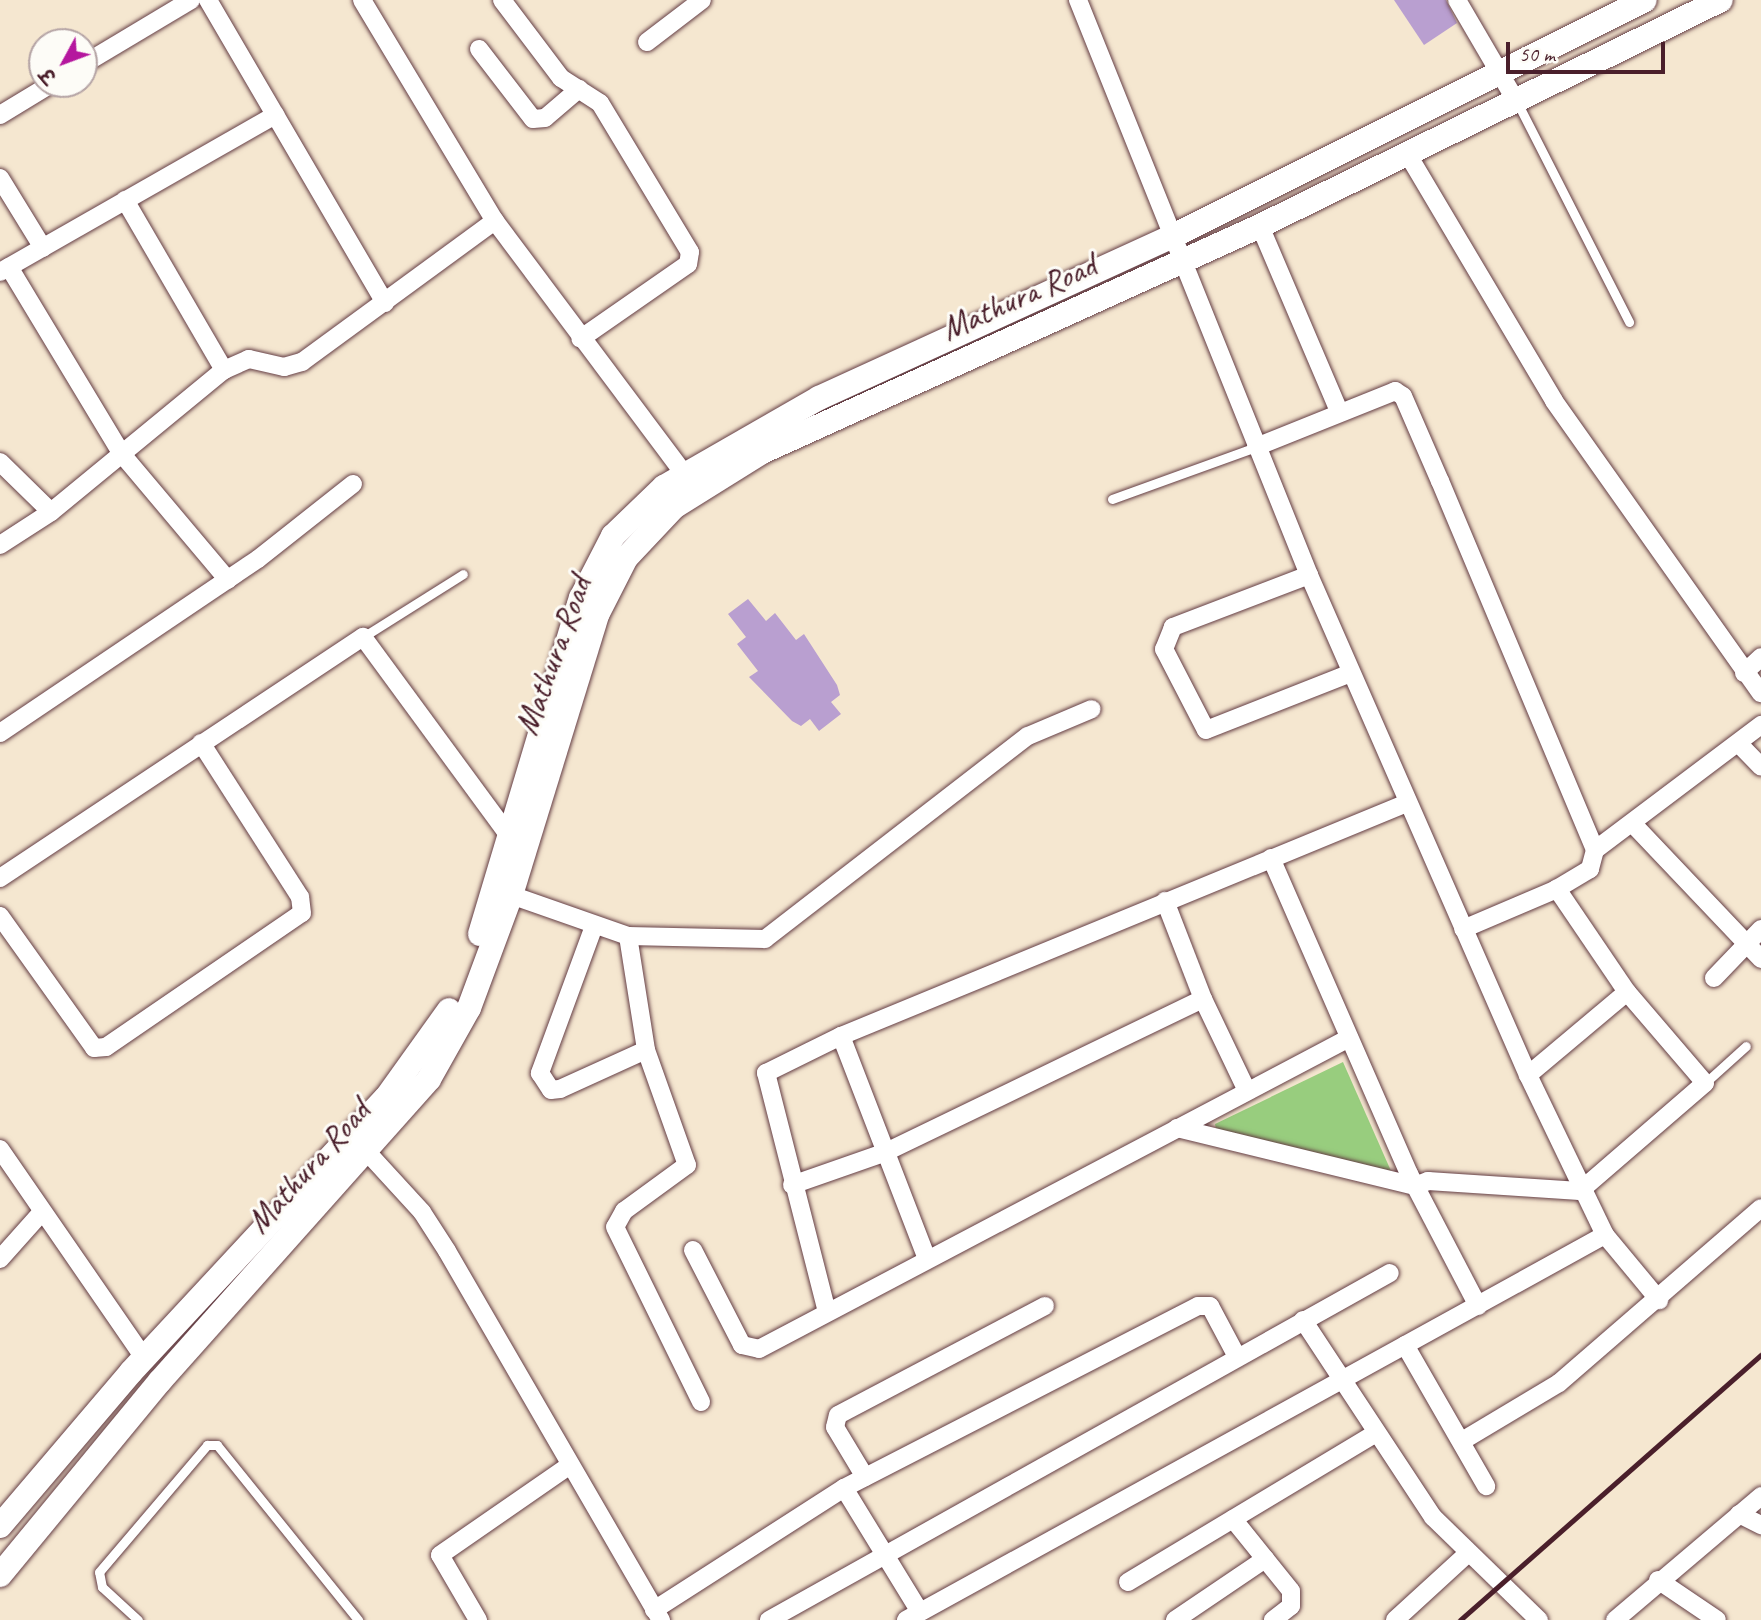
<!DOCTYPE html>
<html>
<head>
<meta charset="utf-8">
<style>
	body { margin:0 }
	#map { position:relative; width:1761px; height:1620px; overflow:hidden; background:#f5e7d0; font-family:Caveat,"Playpen Sans Deva",sans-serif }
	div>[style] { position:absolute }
	.green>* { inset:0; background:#98cd7e }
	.building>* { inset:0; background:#b99fd0 }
	.roads { filter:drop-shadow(0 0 2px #643d44) drop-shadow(0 0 2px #643d44) }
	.lane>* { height:9px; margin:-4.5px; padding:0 4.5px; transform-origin:4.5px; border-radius:4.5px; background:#fff }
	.street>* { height:18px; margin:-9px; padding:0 9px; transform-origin:9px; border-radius:9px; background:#fff }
	.secondary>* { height:24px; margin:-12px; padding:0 12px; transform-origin:12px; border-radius:12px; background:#fff }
	.rail>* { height:5px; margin:-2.5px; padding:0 2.5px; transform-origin:2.5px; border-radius:2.5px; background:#4a1f2b }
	span { translate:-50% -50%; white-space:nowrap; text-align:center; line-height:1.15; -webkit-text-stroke:6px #fdfcf7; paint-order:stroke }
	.street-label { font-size:33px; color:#4a1f2b }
	.north { position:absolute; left:28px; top:28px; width:70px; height:70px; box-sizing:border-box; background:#fdfcf7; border:2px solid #b5a4a5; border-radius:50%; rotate:229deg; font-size:19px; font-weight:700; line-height:28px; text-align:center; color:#4a1f2b }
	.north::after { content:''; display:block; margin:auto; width:24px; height:32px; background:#b5179e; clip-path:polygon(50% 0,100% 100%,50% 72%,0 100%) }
	.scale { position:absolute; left:1506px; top:42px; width:159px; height:32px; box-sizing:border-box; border:4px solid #4a1f2b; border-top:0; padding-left:9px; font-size:21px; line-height:24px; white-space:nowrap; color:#4a1f2b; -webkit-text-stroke:5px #fdfcf7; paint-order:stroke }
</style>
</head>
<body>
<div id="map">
	<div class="green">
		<i style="clip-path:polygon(1343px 1062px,1391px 1171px,1216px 1129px,1215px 1124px)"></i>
	</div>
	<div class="building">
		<i style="clip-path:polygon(1394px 0,1446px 0,1457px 23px,1424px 45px)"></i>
		<i style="clip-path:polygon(748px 599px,766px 621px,775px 613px,796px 640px,804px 634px,837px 685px,840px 695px,831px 702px,841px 714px,819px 731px,810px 719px,801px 726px,792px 721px,749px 677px,758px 671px,737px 644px,746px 637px,728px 614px)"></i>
	</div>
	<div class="roads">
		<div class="lane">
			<i style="left:1517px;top:102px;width:247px;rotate:63deg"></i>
			<i style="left:1112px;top:499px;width:153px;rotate:-19.9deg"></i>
			<i style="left:363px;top:637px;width:118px;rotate:-32.2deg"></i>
			<i style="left:1705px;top:1083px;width:55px;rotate:-42.1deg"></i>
			<i style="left:138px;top:1620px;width:49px;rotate:-137.5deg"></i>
			<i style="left:102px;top:1587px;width:15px;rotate:-101deg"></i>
			<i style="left:99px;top:1572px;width:167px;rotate:-49.6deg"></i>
			<i style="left:207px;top:1445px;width:10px"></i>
			<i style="left:217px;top:1445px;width:225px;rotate:51.1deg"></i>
		</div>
		<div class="street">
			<i style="left:208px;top:0;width:351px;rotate:59.7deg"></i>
			<i style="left:362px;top:0;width:258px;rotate:59deg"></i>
			<i style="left:502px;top:0;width:98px;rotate:52.9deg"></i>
			<i style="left:561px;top:78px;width:46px;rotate:32.7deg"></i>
			<i style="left:600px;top:103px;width:174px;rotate:58.9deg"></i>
			<i style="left:690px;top:252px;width:12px;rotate:99deg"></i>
			<i style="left:688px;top:264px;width:131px;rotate:145.2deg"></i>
			<i style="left:1078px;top:0;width:620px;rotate:68.11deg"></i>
			<i style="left:1309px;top:575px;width:546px;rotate:66.35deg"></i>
			<i style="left:1528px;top:1075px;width:178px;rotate:64.3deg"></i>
			<i style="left:1605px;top:1235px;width:85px;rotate:50.3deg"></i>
			<i style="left:1457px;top:0;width:117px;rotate:59.7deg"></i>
			<i style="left:647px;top:42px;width:69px;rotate:-37.4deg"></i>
			<i style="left:479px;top:49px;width:88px;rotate:52.4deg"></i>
			<i style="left:533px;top:119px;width:12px;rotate:-5deg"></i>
			<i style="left:545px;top:118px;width:45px;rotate:-40.5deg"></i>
			<i style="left:84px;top:64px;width:125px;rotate:-30.9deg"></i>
			<i style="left:0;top:115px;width:60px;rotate:-31.3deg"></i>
			<i style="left:1407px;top:153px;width:288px;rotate:59.3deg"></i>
			<i style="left:1554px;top:401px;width:358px;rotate:54.7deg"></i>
			<i style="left:0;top:178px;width:82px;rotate:58.4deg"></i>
			<i style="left:125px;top:200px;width:197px;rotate:59.8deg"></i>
			<i style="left:1260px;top:226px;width:201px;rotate:66.9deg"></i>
			<i style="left:9px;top:267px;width:217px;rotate:58.9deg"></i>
			<i style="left:121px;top:453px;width:166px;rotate:49.9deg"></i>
			<i style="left:0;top:272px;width:317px;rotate:-29.7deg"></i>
			<i style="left:1256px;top:447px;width:150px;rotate:-21.9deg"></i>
			<i style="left:1395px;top:391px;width:9px;rotate:32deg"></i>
			<i style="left:1403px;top:396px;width:93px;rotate:66.5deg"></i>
			<i style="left:1440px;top:481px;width:400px;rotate:67.2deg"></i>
			<i style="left:1595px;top:850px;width:20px;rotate:105deg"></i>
			<i style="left:1590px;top:869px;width:39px;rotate:149deg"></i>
			<i style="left:1557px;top:889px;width:102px;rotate:156.9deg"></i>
			<i style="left:0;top:462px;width:71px;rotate:44.4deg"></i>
			<i style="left:0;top:545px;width:61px;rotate:-32.9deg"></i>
			<i style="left:51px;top:512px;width:224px;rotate:-39.4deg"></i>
			<i style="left:224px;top:370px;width:27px;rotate:-24deg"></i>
			<i style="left:249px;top:359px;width:36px;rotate:13deg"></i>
			<i style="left:284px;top:367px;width:19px;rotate:-16deg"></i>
			<i style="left:302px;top:362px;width:239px;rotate:-36.2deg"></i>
			<i style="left:495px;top:221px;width:326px;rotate:53.2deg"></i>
			<i style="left:1309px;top:575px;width:146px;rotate:159.1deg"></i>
			<i style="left:1173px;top:627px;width:24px;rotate:112deg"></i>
			<i style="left:1164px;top:649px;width:91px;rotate:62.6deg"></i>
			<i style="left:1206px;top:730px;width:156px;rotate:-21.5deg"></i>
			<i style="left:1744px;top:673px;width:23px;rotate:-43deg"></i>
			<i style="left:0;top:733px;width:311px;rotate:-34deg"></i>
			<i style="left:258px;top:559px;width:121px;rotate:-38.3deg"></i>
			<i style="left:1740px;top:745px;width:30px;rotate:46deg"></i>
			<i style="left:1633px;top:824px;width:186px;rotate:46.5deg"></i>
			<i style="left:1595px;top:850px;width:208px;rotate:-37deg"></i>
			<i style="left:1271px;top:858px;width:345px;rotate:66.4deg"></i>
			<i style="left:1409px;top:1174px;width:149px;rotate:62.4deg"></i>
			<i style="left:0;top:878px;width:436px;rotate:-33.6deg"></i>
			<i style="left:363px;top:637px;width:247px;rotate:53.7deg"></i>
			<i style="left:511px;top:895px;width:124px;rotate:19.3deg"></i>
			<i style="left:628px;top:936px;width:137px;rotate:1.3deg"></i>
			<i style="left:765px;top:939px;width:332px;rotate:-37.7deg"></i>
			<i style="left:1028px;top:736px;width:69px;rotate:-22.9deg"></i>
			<i style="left:1165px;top:901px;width:105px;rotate:68.8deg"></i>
			<i style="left:0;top:916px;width:162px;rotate:54.5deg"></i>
			<i style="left:94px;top:1048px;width:12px;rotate:-5deg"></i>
			<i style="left:106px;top:1047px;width:237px;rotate:-34.4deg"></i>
			<i style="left:302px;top:913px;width:16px;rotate:-97deg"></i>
			<i style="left:300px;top:897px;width:183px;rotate:-122.7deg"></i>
			<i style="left:594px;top:926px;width:157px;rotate:110.2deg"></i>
			<i style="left:540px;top:1073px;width:20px;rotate:57deg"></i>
			<i style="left:551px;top:1090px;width:9px;rotate:-6deg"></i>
			<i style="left:560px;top:1089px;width:94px;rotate:-24.4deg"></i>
			<i style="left:628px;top:936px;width:115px;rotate:81deg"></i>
			<i style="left:646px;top:1050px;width:122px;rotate:70.4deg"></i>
			<i style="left:687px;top:1165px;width:78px;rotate:143.9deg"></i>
			<i style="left:624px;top:1211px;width:18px;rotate:119deg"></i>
			<i style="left:615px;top:1227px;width:195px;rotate:63.8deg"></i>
			<i style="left:1714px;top:978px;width:68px;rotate:-46.2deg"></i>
			<i style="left:841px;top:1036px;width:239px;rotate:68.9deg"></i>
			<i style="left:1528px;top:1075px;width:129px;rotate:-40deg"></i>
			<i style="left:1177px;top:1128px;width:245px;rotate:13.7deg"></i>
			<i style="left:1415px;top:1186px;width:14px;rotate:-21deg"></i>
			<i style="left:1428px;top:1181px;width:152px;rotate:3.8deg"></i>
			<i style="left:1580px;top:1191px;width:165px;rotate:-40.8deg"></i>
			<i style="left:1705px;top:1083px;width:120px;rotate:-130.6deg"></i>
			<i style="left:1627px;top:992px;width:125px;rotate:-124.2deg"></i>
			<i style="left:0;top:1149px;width:254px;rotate:55.4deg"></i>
			<i style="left:368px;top:1153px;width:80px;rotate:47.5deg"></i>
			<i style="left:422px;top:1212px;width:46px;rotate:57.3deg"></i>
			<i style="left:447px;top:1251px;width:427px;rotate:59.9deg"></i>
			<i style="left:792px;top:1185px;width:100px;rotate:-19.3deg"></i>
			<i style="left:886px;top:1152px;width:352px;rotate:-25.8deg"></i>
			<i style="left:1203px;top:999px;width:102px;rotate:64.4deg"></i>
			<i style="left:693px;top:1250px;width:107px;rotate:62.7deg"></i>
			<i style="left:742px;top:1345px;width:17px;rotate:13deg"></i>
			<i style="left:759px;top:1349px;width:667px;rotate:-27.79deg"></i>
			<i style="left:0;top:1259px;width:62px;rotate:-48.3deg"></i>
			<i style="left:827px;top:1312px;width:247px;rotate:-104.3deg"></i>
			<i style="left:766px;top:1073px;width:84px;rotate:-26.3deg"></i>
			<i style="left:841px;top:1036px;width:612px;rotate:-22.38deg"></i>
			<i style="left:1303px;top:1320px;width:236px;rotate:56.6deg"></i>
			<i style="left:1433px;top:1517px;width:148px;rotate:44.2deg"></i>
			<i style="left:1405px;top:1345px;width:163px;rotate:60.1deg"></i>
			<i style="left:1462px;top:1441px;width:113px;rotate:-30.9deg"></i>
			<i style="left:1559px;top:1383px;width:267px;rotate:-40.9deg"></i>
			<i style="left:865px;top:1477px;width:58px;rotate:-121deg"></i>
			<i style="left:835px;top:1427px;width:12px;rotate:-76deg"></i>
			<i style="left:838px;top:1415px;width:234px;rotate:-27.8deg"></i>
			<i style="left:844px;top:1488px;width:145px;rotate:58.5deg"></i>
			<i style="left:1739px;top:1514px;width:25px;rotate:27deg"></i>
			<i style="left:1233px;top:1519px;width:92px;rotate:51.1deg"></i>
			<i style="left:1291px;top:1591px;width:15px;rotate:90deg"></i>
			<i style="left:1291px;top:1606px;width:23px;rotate:142deg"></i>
			<i style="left:1658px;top:1580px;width:71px;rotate:34.1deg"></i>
			<i style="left:1128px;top:1582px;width:287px;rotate:-31deg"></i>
			<i style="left:654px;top:1610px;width:226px;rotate:-32.7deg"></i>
			<i style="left:844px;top:1488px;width:398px;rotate:-27.2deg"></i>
			<i style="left:1198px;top:1306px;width:12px"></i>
			<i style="left:1210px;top:1306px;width:55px;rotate:62deg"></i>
			<i style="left:478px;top:1620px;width:75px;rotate:-120.3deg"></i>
			<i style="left:440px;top:1555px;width:158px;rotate:-34.7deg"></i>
			<i style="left:769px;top:1620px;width:711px;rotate:-29.2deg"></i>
			<i style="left:906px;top:1620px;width:798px;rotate:-28.85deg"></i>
			<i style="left:1175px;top:1620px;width:109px;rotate:-34.1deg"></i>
			<i style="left:1395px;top:1620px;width:98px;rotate:-42.5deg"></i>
			<i style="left:1615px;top:1620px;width:192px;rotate:-40.3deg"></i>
		</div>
		<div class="secondary">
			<i style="left:480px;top:934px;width:351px;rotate:-73.3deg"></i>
			<i style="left:581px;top:598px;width:70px;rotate:-62.7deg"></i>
			<i style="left:613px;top:536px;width:71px;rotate:-43.9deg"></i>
			<i style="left:664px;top:487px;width:179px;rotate:-29.9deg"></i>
			<i style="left:819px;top:398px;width:392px;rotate:-24.6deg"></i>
			<i style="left:1175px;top:235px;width:525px;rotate:-26.57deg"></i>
			<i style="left:0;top:1526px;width:202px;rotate:-49.6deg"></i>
			<i style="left:131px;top:1372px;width:374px;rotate:-47.1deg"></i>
			<i style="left:386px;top:1098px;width:108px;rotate:-54.4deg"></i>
			<i style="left:0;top:1575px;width:251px;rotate:-50.5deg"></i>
			<i style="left:160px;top:1381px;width:404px;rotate:-48.3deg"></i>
			<i style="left:429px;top:1079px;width:81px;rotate:-60.6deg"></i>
			<i style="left:469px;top:1008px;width:121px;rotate:-69.6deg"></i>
			<i style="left:511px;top:895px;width:295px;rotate:-72.9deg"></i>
			<i style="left:598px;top:613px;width:62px;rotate:-63deg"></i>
			<i style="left:626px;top:558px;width:70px;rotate:-46.7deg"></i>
			<i style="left:674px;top:507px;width:104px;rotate:-32deg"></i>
			<i style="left:762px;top:452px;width:547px;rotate:-24.41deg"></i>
			<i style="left:1260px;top:226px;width:513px;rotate:-26.12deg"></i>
		</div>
	</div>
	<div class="rail">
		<i style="left:1460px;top:1620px;width:401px;rotate:-41.4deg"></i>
	</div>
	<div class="street-label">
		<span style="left:1019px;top:298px;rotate:-24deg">Mathura Road</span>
		<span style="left:554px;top:656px;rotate:-70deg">Mathura Road</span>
		<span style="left:309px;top:1167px;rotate:-48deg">Mathura Road</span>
	</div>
	<div class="north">उ</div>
	<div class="scale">50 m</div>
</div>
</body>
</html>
